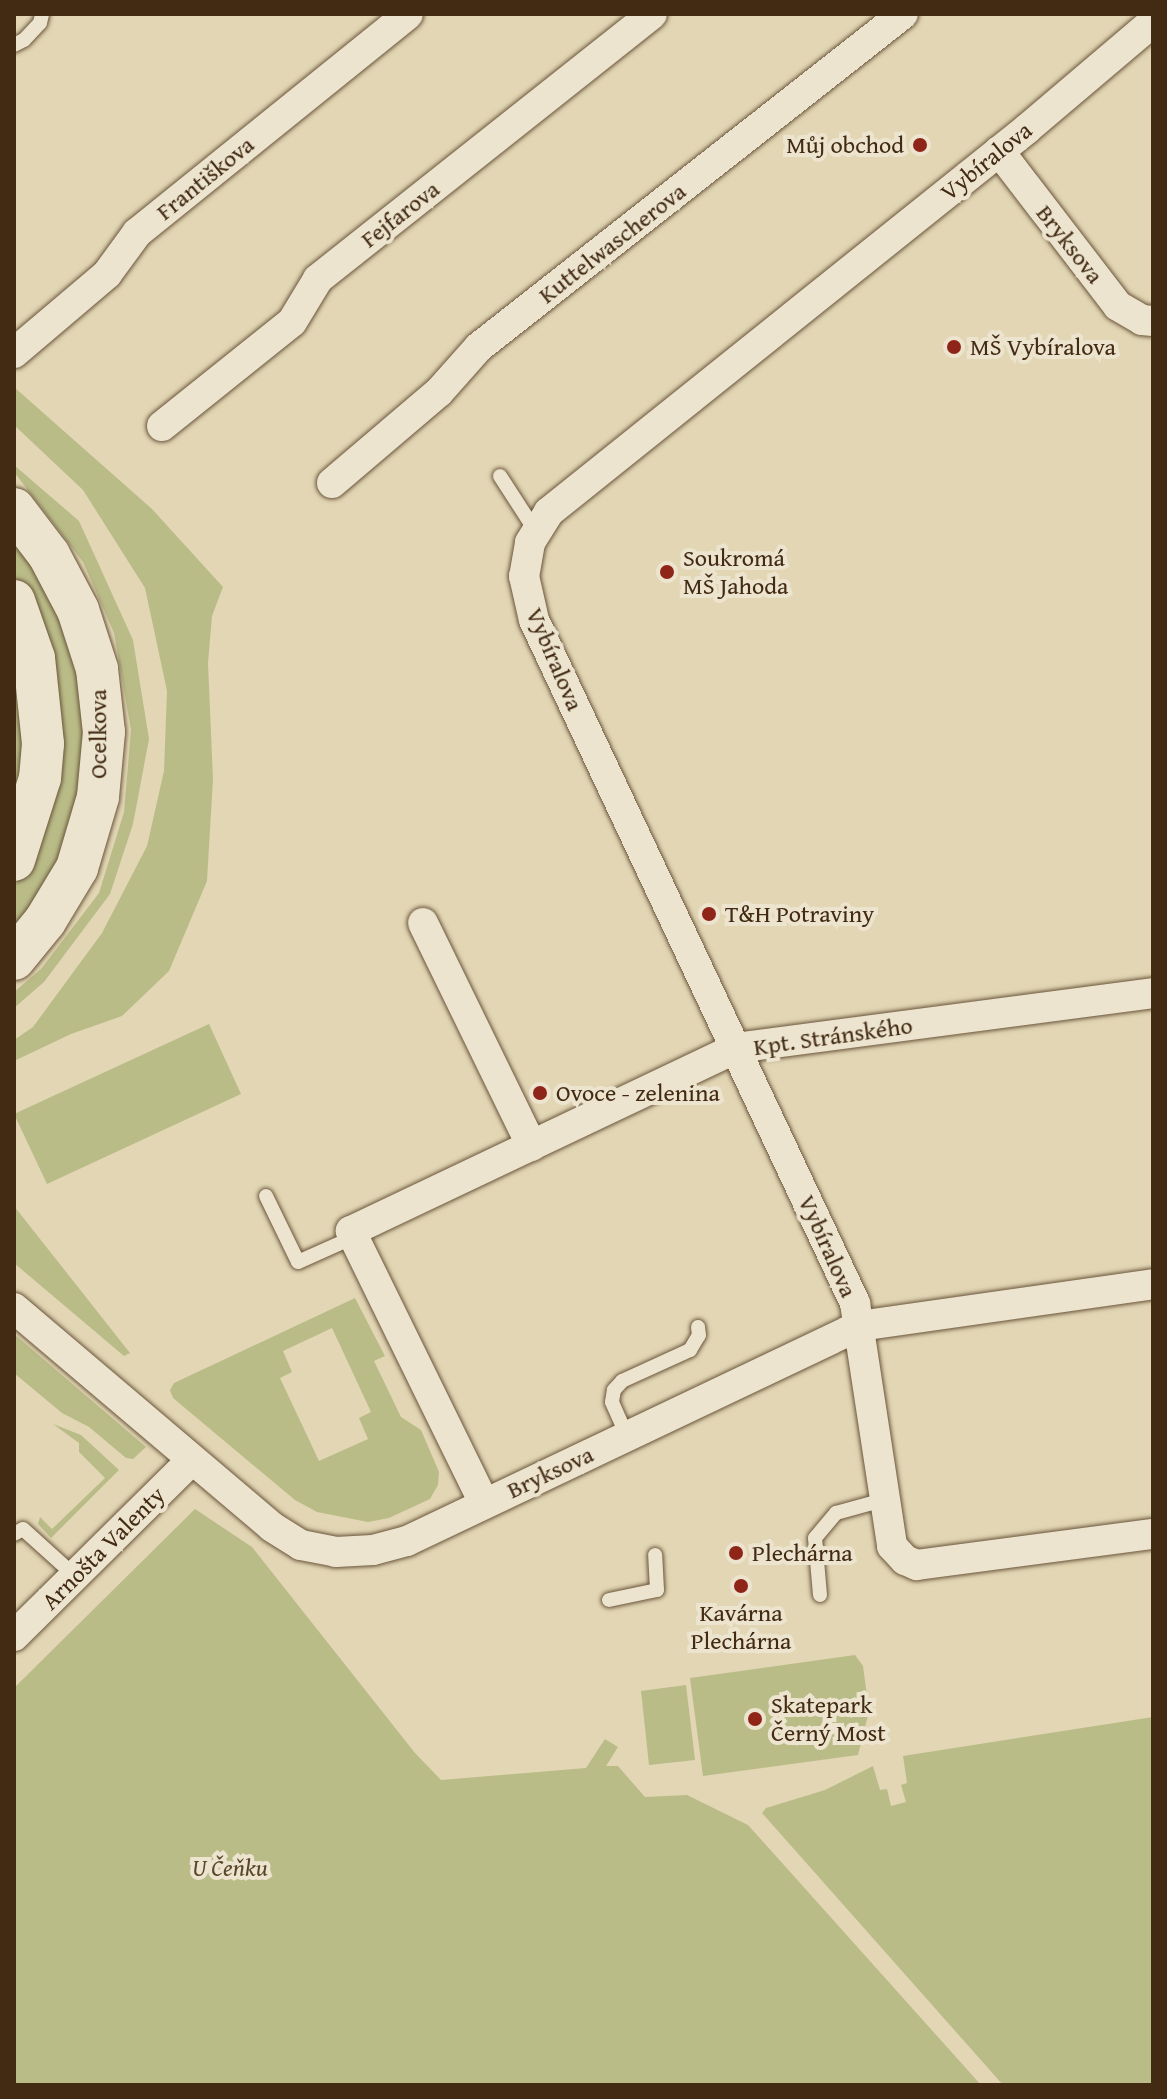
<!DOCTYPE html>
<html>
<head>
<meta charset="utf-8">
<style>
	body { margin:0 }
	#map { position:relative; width:1167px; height:2099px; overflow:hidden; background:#e2d6b4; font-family:"Gentium Book Plus",serif }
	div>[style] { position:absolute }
	.green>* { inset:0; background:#babc88 }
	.roads { filter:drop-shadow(0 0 2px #6a553b) drop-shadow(0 0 2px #6a553b) }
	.lane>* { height:14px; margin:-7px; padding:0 7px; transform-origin:7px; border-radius:7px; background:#ece4ce }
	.street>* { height:30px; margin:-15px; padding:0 15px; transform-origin:15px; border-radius:15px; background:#ece4ce }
	.secondary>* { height:42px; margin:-21px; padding:0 21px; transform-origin:21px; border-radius:21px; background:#ece4ce }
	.dots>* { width:22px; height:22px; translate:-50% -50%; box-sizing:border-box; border:4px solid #ece4ce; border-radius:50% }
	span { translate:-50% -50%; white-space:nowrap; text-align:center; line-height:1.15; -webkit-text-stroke:8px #ece4ce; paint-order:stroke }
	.poi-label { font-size:24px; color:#422a13 }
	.right { translate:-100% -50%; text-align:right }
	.left { translate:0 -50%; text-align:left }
	.street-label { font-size:24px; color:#422a13 }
	.park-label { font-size:24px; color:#5a472a; font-style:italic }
	.frame { position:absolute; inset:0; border:16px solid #422a13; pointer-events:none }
</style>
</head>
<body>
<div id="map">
	<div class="green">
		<i style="clip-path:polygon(14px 387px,152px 509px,223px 587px,212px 616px,208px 663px,213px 779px,207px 881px,169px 971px,122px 1016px,71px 1034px,14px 1061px,14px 1040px,33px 1027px,102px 933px,147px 846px,164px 771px,167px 691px,145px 588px,83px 490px,14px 425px)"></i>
		<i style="clip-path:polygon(14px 465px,79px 521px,133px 640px,149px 739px,133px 824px,110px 894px,44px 982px,14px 1008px,14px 992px,41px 969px,99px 893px,124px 812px,131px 730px,114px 633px,83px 562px,14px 472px)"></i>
		<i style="clip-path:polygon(14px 519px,71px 612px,96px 746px,68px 868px,14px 942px,14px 887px,22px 875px,33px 609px,14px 575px)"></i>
		<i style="clip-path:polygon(14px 650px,29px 720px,14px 818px)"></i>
		<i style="clip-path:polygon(209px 1024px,241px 1094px,47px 1184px,14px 1114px)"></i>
		<i style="clip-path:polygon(14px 1206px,130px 1353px,124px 1356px,14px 1263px)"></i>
		<i style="clip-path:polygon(evenodd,355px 1298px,385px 1356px,374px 1361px,401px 1417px,421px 1430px,439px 1472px,438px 1485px,430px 1499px,389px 1518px,368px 1522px,317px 1512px,295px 1500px,173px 1398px,170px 1390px,174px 1383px,355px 1298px,332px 1328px,371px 1412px,359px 1418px,368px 1439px,319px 1461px,280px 1378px,292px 1372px,283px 1351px,332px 1328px)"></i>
		<i style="clip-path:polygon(14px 1335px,14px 1334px,146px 1447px,133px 1459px,126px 1458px,89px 1427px,62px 1413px,14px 1373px)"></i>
		<i style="clip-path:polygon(53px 1424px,81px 1435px,119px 1470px,51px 1538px,38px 1524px,40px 1517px,52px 1529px,105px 1478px,79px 1452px,79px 1443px)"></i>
		<i style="clip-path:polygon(195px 1509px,252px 1547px,415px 1753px,441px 1780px,586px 1768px,605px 1739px,618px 1747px,606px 1766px,618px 1766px,645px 1797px,687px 1795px,748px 1825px,981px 2085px,14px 2085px,14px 1688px)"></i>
		<i style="clip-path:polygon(855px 1655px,863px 1666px,869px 1711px,858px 1755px,703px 1776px,690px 1678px)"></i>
		<i style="clip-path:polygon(686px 1685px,695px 1760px,649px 1765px,641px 1691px)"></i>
		<i style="clip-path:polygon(1153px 1717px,1153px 2085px,1003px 2085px,762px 1813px,766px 1808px,825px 1790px,873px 1766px,880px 1790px,887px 1789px,891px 1806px,906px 1802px,901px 1785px,907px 1783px,903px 1756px)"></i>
	</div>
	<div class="roads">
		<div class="lane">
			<i style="left:14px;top:45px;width:11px;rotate:-27deg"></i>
			<i style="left:24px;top:40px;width:23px;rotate:-47deg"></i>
			<i style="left:40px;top:23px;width:9px;rotate:-77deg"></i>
			<i style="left:500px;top:476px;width:64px;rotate:57.1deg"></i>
			<i style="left:266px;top:1196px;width:73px;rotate:64.1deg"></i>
			<i style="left:298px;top:1262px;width:61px;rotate:-24.1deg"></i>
			<i style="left:627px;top:1436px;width:37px;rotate:-114deg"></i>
			<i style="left:612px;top:1402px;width:12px;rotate:-81deg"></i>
			<i style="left:614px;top:1390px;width:12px;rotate:-48deg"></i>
			<i style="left:622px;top:1381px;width:75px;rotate:-24.5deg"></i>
			<i style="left:690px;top:1350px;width:17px;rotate:-59deg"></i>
			<i style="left:699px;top:1335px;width:8px;rotate:-97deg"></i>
			<i style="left:14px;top:1534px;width:10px;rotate:-29deg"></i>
			<i style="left:23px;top:1529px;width:70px;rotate:42.1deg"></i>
			<i style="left:820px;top:1595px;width:57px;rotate:-95deg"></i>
			<i style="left:815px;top:1538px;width:33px;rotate:-50deg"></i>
			<i style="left:836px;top:1513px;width:49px;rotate:-15.5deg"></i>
			<i style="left:609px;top:1600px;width:49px;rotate:-11.8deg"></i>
			<i style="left:657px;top:1590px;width:35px;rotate:-93deg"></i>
		</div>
		<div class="street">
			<i style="left:1153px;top:22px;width:165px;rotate:139.7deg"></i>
			<i style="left:1027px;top:129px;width:613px;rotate:141.3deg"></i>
			<i style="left:549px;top:512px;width:36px;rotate:122deg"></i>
			<i style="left:530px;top:543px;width:34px;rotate:100deg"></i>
			<i style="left:524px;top:576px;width:45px;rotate:77.2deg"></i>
			<i style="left:534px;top:620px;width:755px;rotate:64.83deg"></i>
			<i style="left:855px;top:1303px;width:246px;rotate:81.3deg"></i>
			<i style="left:892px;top:1546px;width:19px;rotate:47deg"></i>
			<i style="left:905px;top:1560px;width:13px;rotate:23deg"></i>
			<i style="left:917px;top:1565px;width:238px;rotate:-7.5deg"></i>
			<i style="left:999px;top:151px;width:195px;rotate:52.5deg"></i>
			<i style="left:1118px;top:306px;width:28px;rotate:30deg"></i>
			<i style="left:1142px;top:320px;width:11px;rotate:5deg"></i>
			<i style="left:14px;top:353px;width:122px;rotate:-40.3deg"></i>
			<i style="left:107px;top:274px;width:51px;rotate:-53.8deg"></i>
			<i style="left:137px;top:233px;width:348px;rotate:-38.9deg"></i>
			<i style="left:162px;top:426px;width:166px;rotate:-38.7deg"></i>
			<i style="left:292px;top:322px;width:50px;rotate:-58.8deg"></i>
			<i style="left:318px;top:279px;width:426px;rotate:-38.4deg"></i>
			<i style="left:332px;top:483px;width:140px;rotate:-40.4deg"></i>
			<i style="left:439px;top:392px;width:60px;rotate:-48.4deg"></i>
			<i style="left:479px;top:347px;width:539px;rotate:-38.15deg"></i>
			<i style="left:423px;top:923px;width:248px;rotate:64deg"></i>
			<i style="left:14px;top:1308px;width:338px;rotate:40.3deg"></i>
			<i style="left:272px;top:1527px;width:34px;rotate:32deg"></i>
			<i style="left:301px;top:1545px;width:36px;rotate:11deg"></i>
			<i style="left:336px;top:1552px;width:37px;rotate:-3deg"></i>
			<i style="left:373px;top:1550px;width:35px;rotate:-15deg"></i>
			<i style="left:407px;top:1541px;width:501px;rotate:-25.44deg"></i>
			<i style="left:859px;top:1326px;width:297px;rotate:-8.1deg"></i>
			<i style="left:484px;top:1503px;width:303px;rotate:-116.1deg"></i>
			<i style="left:351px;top:1231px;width:426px;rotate:-25.4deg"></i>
			<i style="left:736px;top:1048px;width:421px;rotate:-7.5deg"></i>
			<i style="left:14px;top:1636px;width:250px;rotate:-44.7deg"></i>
		</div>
		<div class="secondary">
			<i style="left:14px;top:509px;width:58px;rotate:52.7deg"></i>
			<i style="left:49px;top:555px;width:62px;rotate:62.2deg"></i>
			<i style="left:78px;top:610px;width:62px;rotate:72.1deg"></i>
			<i style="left:97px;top:669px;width:63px;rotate:83.7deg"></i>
			<i style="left:104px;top:732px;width:65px;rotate:95.3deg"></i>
			<i style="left:98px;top:797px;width:74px;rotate:106.5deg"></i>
			<i style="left:77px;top:868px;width:62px;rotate:121.1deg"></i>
			<i style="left:45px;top:921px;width:49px;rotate:129.2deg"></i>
			<i style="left:14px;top:601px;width:60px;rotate:70.7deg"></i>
			<i style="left:34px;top:658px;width:86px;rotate:84deg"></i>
			<i style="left:43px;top:744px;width:34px;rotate:95deg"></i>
			<i style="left:40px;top:778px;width:86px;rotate:107.6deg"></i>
		</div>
	</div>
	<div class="dots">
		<i style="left:920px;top:145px;background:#8f2418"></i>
		<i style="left:954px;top:347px;background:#8f2418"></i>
		<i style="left:667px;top:572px;background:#8f2418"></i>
		<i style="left:709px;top:914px;background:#8f2418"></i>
		<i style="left:540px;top:1093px;background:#8f2418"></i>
		<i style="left:736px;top:1553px;background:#8f2418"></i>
		<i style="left:741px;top:1586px;background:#8f2418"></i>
		<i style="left:755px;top:1719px;background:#8f2418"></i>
	</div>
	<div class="poi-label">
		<span class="right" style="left:904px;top:145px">Můj obchod</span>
		<span class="left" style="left:970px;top:347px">MŠ Vybíralova</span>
		<span class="left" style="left:683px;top:572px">Soukromá<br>MŠ Jahoda</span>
		<span class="left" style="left:725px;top:914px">T&amp;H Potraviny</span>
		<span class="left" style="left:556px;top:1093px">Ovoce - zelenina</span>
		<span class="left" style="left:752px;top:1553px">Plechárna</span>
		<span style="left:741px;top:1627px">Kavárna<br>Plechárna</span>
		<span class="left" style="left:771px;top:1719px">Skatepark<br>Černý Most</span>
	</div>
	<div class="street-label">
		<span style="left:986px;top:161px;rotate:-39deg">Vybíralova</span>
		<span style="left:205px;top:178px;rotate:-39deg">Františkova</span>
		<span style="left:400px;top:214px;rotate:-38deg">Fejfarova</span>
		<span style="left:612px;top:243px;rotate:-38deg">Kuttelwascherova</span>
		<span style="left:1070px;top:244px;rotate:52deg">Bryksova</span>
		<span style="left:555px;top:659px;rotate:67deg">Vybíralova</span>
		<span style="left:98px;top:734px;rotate:-90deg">Ocelkova</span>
		<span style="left:833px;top:1036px;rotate:-8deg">Kpt. Stránského</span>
		<span style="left:828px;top:1246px;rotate:66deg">Vybíralova</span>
		<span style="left:550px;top:1472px;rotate:-25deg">Bryksova</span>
		<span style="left:103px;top:1548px;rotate:-45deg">Arnošta Valenty</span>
	</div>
	<div class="park-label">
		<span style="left:230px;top:1868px">U Čeňku</span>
	</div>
	<div class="frame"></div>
</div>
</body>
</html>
